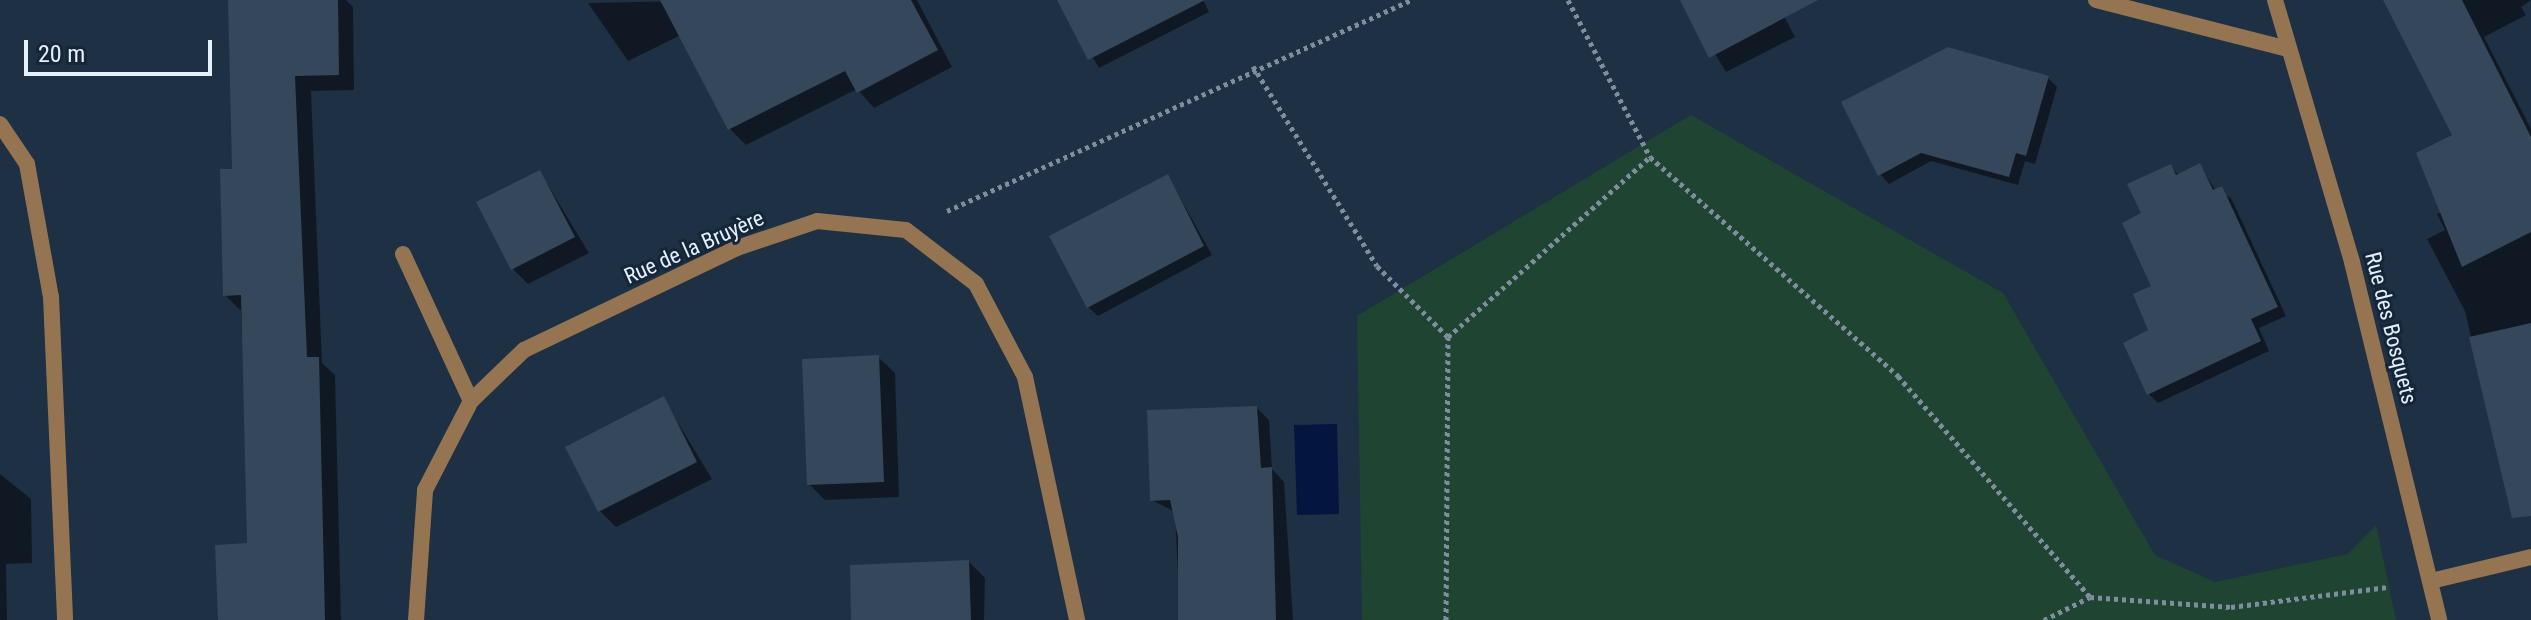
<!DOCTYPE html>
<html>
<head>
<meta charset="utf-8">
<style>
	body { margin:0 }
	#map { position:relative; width:2531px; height:620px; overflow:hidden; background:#1e3043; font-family:"Roboto Condensed",sans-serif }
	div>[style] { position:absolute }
	.green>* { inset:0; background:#1f4431 }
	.water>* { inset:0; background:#04153f }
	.shadow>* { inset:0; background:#0007 }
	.building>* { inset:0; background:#34475b }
	.path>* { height:5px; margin-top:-2.5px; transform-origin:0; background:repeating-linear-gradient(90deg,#7f8e9e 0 4px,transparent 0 8px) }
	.lane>* { height:16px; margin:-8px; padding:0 8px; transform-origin:8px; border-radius:8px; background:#957551 }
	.street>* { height:16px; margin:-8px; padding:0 8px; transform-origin:8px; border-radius:8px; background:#957551 }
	span { translate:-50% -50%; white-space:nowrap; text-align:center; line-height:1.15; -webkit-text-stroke:6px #142638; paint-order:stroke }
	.street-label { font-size:22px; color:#e5f0fd }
	.scale { position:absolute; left:24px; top:40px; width:188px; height:36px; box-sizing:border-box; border:4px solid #e5f0fd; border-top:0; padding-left:10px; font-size:24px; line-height:28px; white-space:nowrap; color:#e5f0fd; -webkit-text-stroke:6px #142638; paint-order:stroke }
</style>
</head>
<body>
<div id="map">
	<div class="green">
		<i style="clip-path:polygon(1691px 115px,2003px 293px,2155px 555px,2215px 582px,2348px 554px,2376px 525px,2396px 620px,1362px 620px,1357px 316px)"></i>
	</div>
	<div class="water">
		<i style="clip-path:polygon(1337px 424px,1339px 514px,1297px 515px,1294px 425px)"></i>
	</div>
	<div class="shadow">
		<i style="clip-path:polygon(230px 0,346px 0,353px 7px,354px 90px,311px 91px,322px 363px,335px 375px,341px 620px,220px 620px,249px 545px,241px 311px,225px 295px,234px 170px)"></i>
		<i style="clip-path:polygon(734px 0,917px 0,952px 67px,874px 108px,857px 89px,746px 145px,730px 129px,681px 35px,628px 61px,588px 3px)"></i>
		<i style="clip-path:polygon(1059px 0,1203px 0,1209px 12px,1099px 68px)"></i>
		<i style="clip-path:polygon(1682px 0,1776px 0,1795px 37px,1726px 72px)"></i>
		<i style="clip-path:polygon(2385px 0,2531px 0,2521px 7px,2526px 15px,2484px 37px,2531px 129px,2531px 451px,2496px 446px,2465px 311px,2427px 239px,2445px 230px,2437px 214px,2447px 210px,2454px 136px)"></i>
		<i style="clip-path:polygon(2048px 78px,2057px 87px,2035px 164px,2025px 161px,2018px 185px,1931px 161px,1889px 184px,1880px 174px)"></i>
		<i style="clip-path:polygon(2200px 166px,2216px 191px,2231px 198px,2286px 316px,2259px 328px,2269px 351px,2158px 403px,2148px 393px,2154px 287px,2144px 214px,2170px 167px,2179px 175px)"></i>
		<i style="clip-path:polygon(540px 172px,589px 253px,528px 284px,512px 268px)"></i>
		<i style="clip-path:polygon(1168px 176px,1212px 255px,1098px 316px,1088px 307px)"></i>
		<i style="clip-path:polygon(878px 357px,895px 373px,899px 497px,825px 500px,809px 484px)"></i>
		<i style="clip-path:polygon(663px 398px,712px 479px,616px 527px,600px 511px)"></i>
		<i style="clip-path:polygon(1257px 408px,1269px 420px,1272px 469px,1284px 482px,1293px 620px,1180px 620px,1175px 512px,1152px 500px)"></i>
		<i style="clip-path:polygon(0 474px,31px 499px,32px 563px,6px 564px,7px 620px,0 620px)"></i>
		<i style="clip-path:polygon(969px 562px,985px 578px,984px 620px,853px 620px)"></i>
	</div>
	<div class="building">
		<i style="clip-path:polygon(228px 0,338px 0,339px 75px,295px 76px,307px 357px,319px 357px,325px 620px,218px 620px,215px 545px,247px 543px,241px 295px,223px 296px,220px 169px,232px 169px)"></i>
		<i style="clip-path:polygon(660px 0,911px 0,938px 50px,857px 93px,845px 71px,728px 130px)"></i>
		<i style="clip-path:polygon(1057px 0,1205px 0,1088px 60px)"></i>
		<i style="clip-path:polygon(1680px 0,1818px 0,1709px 58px)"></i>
		<i style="clip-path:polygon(2383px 0,2462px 0,2531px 137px,2531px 232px,2462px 267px,2416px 153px,2452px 135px)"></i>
		<i style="clip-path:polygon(1948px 47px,2049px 76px,2026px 156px,2016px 153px,2009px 177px,1921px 153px,1878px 176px,1841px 102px)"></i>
		<i style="clip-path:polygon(2200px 163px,2213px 190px,2222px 186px,2278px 307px,2251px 319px,2261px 341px,2147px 395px,2123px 343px,2148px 330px,2133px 294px,2151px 286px,2122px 223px,2141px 213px,2127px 184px,2171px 164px,2176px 175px)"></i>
		<i style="clip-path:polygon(540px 170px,575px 237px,511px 270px,476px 202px)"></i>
		<i style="clip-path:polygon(1168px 174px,1204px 246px,1087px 308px,1049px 236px)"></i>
		<i style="clip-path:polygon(2531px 323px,2531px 516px,2512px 518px,2469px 337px)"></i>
		<i style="clip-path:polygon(879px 355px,884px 482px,807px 485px,802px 359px)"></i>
		<i style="clip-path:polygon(664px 396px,697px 462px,598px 512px,565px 447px)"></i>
		<i style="clip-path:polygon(1257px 406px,1261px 468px,1272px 467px,1276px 620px,1178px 620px,1178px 537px,1170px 500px,1150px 501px,1147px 410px)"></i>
		<i style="clip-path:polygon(969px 560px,971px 620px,851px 620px,850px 565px)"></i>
	</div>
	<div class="path">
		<i style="left:1568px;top:0;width:177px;rotate:62.4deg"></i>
		<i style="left:1253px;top:66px;width:235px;rotate:58.2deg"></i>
		<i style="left:1377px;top:266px;width:100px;rotate:45deg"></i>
		<i style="left:947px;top:211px;width:510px;rotate:-24.45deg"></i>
		<i style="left:1446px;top:620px;width:283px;rotate:-89.6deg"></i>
		<i style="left:1448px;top:337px;width:271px;rotate:-41.7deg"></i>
		<i style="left:1650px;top:157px;width:331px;rotate:41.4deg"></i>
		<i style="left:1898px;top:376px;width:293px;rotate:49deg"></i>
		<i style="left:2044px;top:620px;width:51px;rotate:-26.6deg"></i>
		<i style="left:2090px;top:597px;width:141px;rotate:4.1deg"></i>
		<i style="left:2231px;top:607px;width:158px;rotate:-7.3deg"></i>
	</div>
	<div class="lane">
		<i style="left:0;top:124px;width:48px;rotate:56deg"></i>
		<i style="left:27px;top:164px;width:135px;rotate:79.8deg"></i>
		<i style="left:51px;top:297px;width:323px;rotate:87.5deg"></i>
	</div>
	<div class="street">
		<i style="left:2096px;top:0;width:198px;rotate:14.3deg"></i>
		<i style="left:2275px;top:0;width:273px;rotate:73.6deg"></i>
		<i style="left:2352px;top:262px;width:368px;rotate:76.3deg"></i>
		<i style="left:403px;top:254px;width:162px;rotate:65.2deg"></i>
		<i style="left:2431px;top:581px;width:103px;rotate:-13.5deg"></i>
		<i style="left:416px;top:620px;width:130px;rotate:-86deg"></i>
		<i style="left:425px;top:490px;width:100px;rotate:-62.7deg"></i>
		<i style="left:471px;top:401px;width:74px;rotate:-43.9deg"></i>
		<i style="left:524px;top:350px;width:236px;rotate:-25.6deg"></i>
		<i style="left:737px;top:248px;width:84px;rotate:-18.6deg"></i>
		<i style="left:817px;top:221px;width:89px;rotate:5.8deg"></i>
		<i style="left:906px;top:230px;width:88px;rotate:37.6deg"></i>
		<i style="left:976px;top:284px;width:105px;rotate:62.2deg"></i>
		<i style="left:1025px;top:377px;width:249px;rotate:77.9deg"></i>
	</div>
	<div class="street-label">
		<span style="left:694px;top:247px;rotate:-24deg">Rue de la Bruyère</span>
		<span style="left:2391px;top:328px;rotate:76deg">Rue des Bosquets</span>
	</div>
	<div class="scale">20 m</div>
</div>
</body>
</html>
